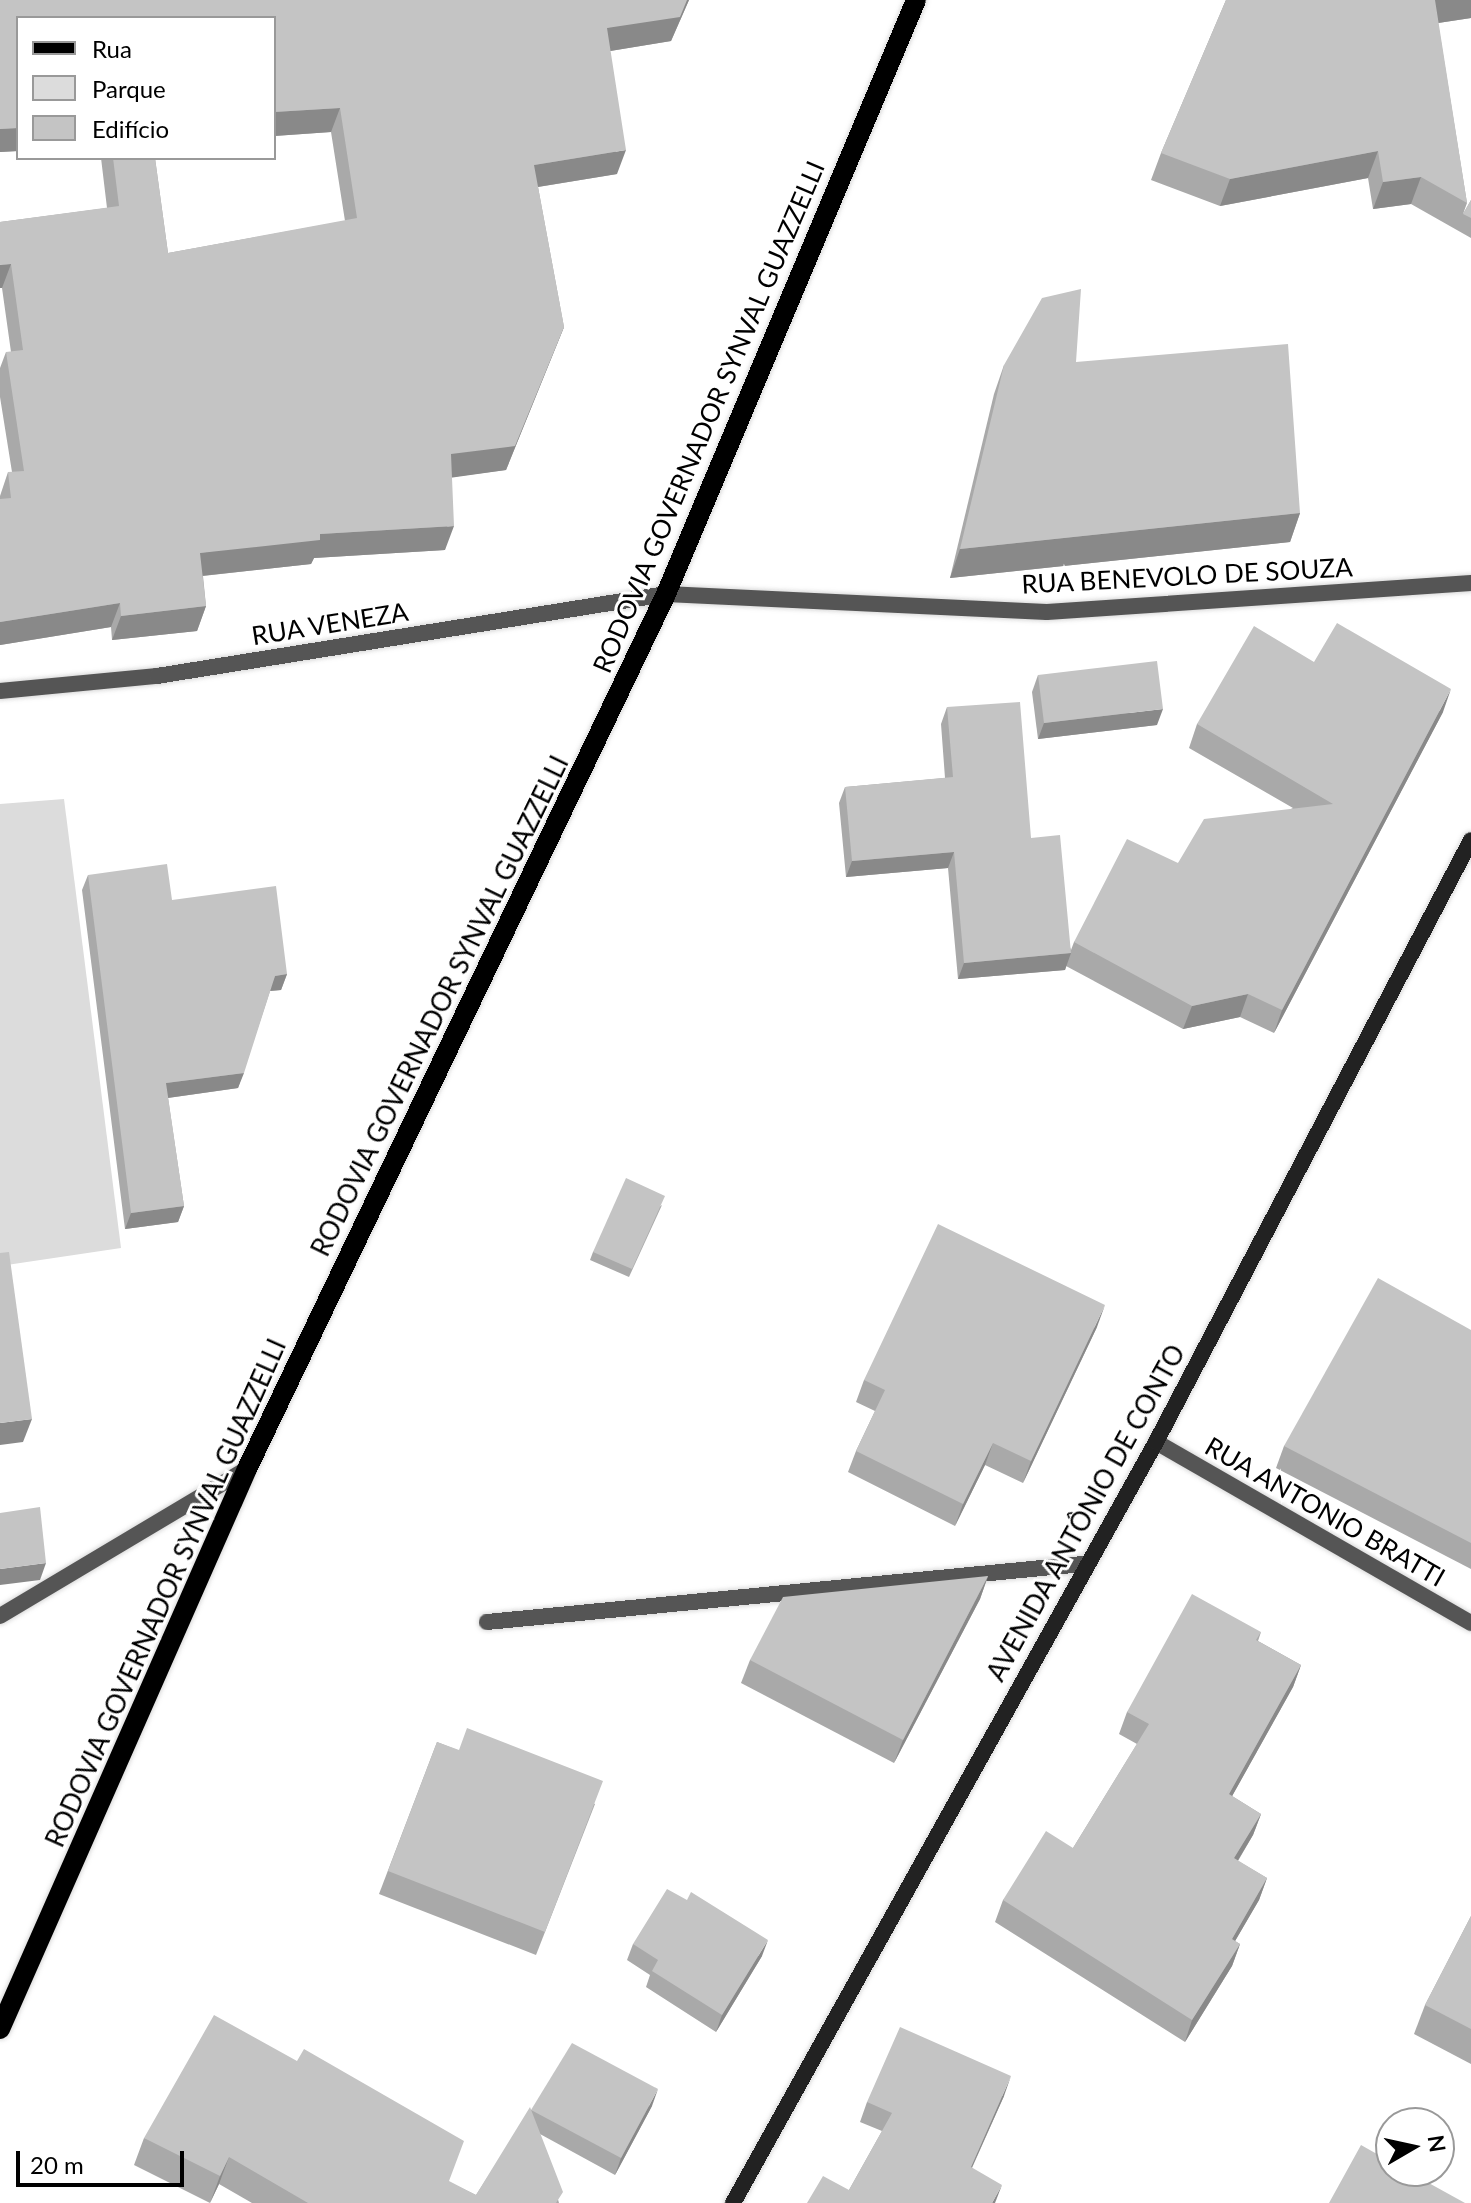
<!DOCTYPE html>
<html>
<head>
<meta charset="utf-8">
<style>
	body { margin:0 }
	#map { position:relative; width:1471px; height:2203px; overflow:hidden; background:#fff; font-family:Lato,sans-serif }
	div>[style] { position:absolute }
	.green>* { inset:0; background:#dcdcdc }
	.roads { filter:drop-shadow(0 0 2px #dbdbdb) drop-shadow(0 0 2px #dbdbdb) }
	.street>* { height:16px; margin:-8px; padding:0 8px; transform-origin:8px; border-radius:8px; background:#555 }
	.secondary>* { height:16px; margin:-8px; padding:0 8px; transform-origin:8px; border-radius:8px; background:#222 }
	.primary>* { height:20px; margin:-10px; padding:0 10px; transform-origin:10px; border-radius:10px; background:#000 }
	.wall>* { inset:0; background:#a9a9a9 }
	.shaded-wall>* { inset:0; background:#898989 }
	.building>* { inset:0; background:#c4c4c4 }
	span { translate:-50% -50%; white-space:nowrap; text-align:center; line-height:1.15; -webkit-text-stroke:6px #fff; paint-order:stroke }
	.street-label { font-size:26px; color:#000 }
	.legend { position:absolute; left:16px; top:16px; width:260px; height:144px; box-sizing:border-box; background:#fff; border:2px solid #999; margin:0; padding:10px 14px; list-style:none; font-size:24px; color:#000 }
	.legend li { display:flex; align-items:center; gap:16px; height:40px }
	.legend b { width:40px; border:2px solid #999 }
	.north { position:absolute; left:1375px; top:2107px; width:80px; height:80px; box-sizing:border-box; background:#fff; border:2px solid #999; border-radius:50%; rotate:81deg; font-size:22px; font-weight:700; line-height:32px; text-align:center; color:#000 }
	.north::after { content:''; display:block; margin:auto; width:28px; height:36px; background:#000; clip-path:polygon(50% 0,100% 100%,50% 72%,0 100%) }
	.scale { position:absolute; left:16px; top:2151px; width:168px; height:36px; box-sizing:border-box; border:4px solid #000; border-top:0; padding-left:10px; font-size:24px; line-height:28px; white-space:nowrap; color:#000; -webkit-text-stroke:6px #fff; paint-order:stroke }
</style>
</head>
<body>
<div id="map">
	<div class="green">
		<i style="clip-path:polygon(64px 799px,121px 1248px,0 1266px,0 804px)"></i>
	</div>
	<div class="roads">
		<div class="street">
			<i style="left:0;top:691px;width:158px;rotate:-5.5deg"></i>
			<i style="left:157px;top:676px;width:516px;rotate:-9.15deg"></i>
			<i style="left:666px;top:594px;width:381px;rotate:2.7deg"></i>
			<i style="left:1047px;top:612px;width:425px;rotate:-3.9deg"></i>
			<i style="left:1156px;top:1442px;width:363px;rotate:29.9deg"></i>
			<i style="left:0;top:1616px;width:287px;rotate:-30.8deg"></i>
			<i style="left:487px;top:1622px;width:599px;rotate:-5.56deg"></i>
		</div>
		<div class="secondary">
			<i style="left:733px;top:2203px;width:871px;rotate:-60.93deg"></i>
			<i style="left:1156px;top:1442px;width:679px;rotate:-62.38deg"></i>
		</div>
		<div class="primary">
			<i style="left:0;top:2029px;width:612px;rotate:-66.2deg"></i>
			<i style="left:247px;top:1469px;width:970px;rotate:-64.41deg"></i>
			<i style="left:666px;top:594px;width:644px;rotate:-67.17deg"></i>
		</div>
	</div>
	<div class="wall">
		<i style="clip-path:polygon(0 0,689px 0,671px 41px,610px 51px,617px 174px,538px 187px,564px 327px,506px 470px,452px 477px,445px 550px,314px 558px,311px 564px,203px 576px,206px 606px,197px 631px,112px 640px,111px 627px,0 645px,0 496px,8px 472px,12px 472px,0 397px,0 368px,6px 352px,11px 352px,2px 288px,0 222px,107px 208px,101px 158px,155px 158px,168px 253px,345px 221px,331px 132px,274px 136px,274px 18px,18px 18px,18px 151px,0 152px)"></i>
		<i style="clip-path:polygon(1226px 0,1471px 18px,1438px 23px,1467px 203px,1463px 214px,1471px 200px,1471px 238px,1411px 204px,1373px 209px,1368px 178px,1220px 206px,1151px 180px,1161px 153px)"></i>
		<i style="clip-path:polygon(1076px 362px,1300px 513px,1290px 542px,950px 578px,994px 394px,1004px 365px)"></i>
		<i style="clip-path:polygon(1314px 662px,1443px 712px,1274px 1033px,1240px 1017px,1183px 1029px,1066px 966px,1065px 970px,958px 979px,948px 868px,846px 877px,839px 803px,845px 787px,945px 778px,941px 724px,947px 707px,1031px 838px,1071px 950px,1074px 942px,1178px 863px,1293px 808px,1189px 748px,1197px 724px)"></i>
		<i style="clip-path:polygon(1038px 675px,1157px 725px,1038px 739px,1032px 692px)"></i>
		<i style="clip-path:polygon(88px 875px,172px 900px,287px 974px,281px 990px,270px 991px,238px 1088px,168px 1098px,184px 1206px,178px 1222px,125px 1229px,82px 890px)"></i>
		<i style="clip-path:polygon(662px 1205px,629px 1277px,590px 1260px,593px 1252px)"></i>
		<i style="clip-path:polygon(1097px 1327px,1023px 1483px,985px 1465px,955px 1526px,848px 1472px,856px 1451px,875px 1411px,856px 1402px,864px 1380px)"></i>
		<i style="clip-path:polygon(1471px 1330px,1471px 1569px,1276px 1468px,1284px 1446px)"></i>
		<i style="clip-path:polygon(988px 1576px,980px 1599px,894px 1763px,741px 1683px,750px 1660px)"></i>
		<i style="clip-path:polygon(1261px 1632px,1258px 1641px,1301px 1665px,1293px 1687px,1232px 1796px,1261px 1814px,1253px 1835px,1238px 1861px,1267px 1878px,1259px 1900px,1235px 1941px,1240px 1944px,1232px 1966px,1185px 2042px,995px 1922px,1003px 1900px,1073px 1848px,1137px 1744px,1119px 1734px,1127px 1712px)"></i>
		<i style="clip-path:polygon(437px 1742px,595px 1804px,536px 1955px,379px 1894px)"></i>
		<i style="clip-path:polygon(1471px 1916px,1471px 2064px,1414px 2034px,1425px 2005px)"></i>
		<i style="clip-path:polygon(633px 1944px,762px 1956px,716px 2032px,646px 1987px,650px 1975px,627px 1960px)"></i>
		<i style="clip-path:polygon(1004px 2096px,972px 2168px,807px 2203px,849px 2190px,882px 2131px,860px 2122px,867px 2102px)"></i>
		<i style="clip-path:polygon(652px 2106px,615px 2175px,540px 2134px,559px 2203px,252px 2203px,219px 2184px,210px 2203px,134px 2165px,144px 2138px,449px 2182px,476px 2195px,531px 2110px)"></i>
	</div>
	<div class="shaded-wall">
		<i style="clip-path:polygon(687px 0,689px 0,671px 41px,598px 53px,607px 28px)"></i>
		<i style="clip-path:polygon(1434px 0,1471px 0,1471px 18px,1425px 25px)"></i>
		<i style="clip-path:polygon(340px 108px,331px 132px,274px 136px,274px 112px)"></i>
		<i style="clip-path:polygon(18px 128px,18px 151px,0 152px,0 129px)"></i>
		<i style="clip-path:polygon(626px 150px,617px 174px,525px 189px,534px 165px)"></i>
		<i style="clip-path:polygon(1378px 151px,1368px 178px,1220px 206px,1230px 179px)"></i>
		<i style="clip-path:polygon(1421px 177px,1411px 204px,1373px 209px,1383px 182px)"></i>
		<i style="clip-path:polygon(11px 264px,2px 288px,0 288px,0 265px)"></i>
		<i style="clip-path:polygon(564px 327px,506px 470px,442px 479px,451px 454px)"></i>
		<i style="clip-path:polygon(1300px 513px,1290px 542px,950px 578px,960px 549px)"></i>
		<i style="clip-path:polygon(454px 526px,445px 550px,314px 558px,311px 564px,191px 577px,200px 553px,320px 534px)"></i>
		<i style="clip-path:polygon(120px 603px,111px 627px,0 645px,0 622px)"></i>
		<i style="clip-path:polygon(206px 606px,197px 631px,112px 640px,121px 616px)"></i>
		<i style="clip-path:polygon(1451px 689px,1443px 712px,1274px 1033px,1282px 1010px)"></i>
		<i style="clip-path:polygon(1163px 709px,1157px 725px,1038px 739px,1044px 723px)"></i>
		<i style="clip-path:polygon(954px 852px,948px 868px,846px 877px,852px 861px)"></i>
		<i style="clip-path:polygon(1071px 953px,1065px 970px,958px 979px,964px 963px)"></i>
		<i style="clip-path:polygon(287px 974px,281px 990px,269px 991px,275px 976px)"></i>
		<i style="clip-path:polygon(1248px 994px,1240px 1017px,1183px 1029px,1192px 1006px)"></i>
		<i style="clip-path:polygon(244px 1073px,238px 1088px,160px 1099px,166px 1083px)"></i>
		<i style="clip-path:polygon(184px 1206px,178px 1222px,125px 1229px,131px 1213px)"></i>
		<i style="clip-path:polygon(1105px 1305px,1097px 1327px,1023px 1483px,1031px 1461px)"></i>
		<i style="clip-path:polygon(32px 1419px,23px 1442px,0 1445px,0 1423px)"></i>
		<i style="clip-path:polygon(993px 1443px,985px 1465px,955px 1526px,963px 1504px)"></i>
		<i style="clip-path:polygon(46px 1563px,40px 1580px,0 1585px,0 1569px)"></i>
		<i style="clip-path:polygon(988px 1576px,980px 1599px,894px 1763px,903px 1740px)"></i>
		<i style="clip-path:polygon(1301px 1665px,1293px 1687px,1221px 1816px,1229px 1794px)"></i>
		<i style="clip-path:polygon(1261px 1814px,1253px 1835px,1226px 1880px,1234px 1858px)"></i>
		<i style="clip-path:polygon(1267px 1878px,1259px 1900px,1224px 1960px,1232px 1939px)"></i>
		<i style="clip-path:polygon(768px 1940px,762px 1956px,716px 2032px,722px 2015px)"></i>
		<i style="clip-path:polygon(1240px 1944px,1232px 1966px,1185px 2042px,1192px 2020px)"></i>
		<i style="clip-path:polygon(1011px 2076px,1004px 2096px,963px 2187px,971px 2167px)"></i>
		<i style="clip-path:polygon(658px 2089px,652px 2106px,615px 2175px,621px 2158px)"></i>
		<i style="clip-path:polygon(229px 2157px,219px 2184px,210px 2203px,220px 2176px)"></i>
		<i style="clip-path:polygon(1002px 2185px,995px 2203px,992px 2203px)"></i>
	</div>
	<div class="building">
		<i style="clip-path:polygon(0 0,687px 0,680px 17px,607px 28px,626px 150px,534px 165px,564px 327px,515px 446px,451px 454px,454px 526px,320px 534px,320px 540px,200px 553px,206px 606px,121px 616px,120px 603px,0 622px,0 499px,11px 498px,8px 472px,24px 471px,6px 352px,23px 350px,11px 264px,0 265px,0 222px,119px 206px,113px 158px,155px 158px,168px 253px,357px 218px,340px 108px,274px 112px,274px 18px,18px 18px,18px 128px,0 129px)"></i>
		<i style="clip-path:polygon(1226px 0,1435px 0,1467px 203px,1421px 177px,1383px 182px,1378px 151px,1230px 179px,1161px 153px)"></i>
		<i style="clip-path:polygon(1471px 200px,1471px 218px,1463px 214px)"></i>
		<i style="clip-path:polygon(1081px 289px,1076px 362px,1288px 344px,1300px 513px,960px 549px,1004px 365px,1042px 298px)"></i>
		<i style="clip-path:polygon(1337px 623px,1451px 689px,1282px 1010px,1248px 994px,1192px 1006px,1074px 942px,1127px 839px,1178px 863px,1204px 819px,1333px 804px,1197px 724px,1254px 626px,1314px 662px)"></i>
		<i style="clip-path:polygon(1157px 661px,1163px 709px,1044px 723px,1038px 675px)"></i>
		<i style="clip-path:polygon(1020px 702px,1031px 838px,1060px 835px,1071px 953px,964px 963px,954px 852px,852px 861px,845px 787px,953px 777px,947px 707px)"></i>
		<i style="clip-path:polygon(167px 864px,172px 900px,276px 886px,287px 974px,275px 976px,244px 1073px,166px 1083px,184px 1206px,131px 1213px,88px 875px)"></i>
		<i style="clip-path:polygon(626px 1178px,665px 1196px,632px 1269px,593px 1252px)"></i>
		<i style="clip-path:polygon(938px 1224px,1105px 1305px,1031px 1461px,993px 1443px,963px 1504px,856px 1451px,885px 1390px,864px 1380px)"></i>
		<i style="clip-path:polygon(9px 1252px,32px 1419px,0 1423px,0 1253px)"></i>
		<i style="clip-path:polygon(1378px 1278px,1471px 1330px,1471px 1543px,1284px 1446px)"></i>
		<i style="clip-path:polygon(40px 1507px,46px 1563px,0 1569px,0 1513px)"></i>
		<i style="clip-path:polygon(988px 1576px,903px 1740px,750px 1660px,783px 1597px)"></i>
		<i style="clip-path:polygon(1192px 1594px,1261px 1632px,1256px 1640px,1301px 1665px,1229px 1794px,1261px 1814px,1234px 1858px,1267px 1878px,1232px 1939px,1240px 1944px,1192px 2020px,1003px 1900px,1046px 1831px,1073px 1848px,1149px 1724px,1127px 1712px)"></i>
		<i style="clip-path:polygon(467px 1728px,603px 1781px,545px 1932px,388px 1871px,437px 1742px,459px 1750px)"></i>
		<i style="clip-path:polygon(667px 1889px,687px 1900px,691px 1892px,768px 1940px,722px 2015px,652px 1971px,658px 1960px,633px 1944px)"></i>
		<i style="clip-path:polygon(1471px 1916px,1471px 2029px,1425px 2005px)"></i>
		<i style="clip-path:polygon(214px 2015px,297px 2061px,304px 2049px,464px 2141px,449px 2181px,476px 2195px,530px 2107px,563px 2192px,556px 2203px,308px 2203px,229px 2157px,220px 2176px,144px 2138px)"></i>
		<i style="clip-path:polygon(900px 2027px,1011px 2076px,971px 2167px,1002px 2185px,992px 2203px,807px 2203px,823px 2176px,849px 2190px,892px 2113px,867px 2102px)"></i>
		<i style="clip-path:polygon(572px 2043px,658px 2089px,621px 2158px,531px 2110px)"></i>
		<i style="clip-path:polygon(1361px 2145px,1391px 2162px,1391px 2171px,1407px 2171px,1465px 2203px,1329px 2203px)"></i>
	</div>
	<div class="street-label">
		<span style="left:709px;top:417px;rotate:-67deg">RODOVIA GOVERNADOR SYNVAL GUAZZELLI</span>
		<span style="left:1187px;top:576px;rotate:-3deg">RUA BENEVOLO DE SOUZA</span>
		<span style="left:330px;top:624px;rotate:-9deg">RUA VENEZA</span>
		<span style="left:440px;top:1006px;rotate:-64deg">RODOVIA GOVERNADOR SYNVAL GUAZZELLI</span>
		<span style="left:1325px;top:1512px;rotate:30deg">RUA ANTONIO BRATTI</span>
		<span style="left:1086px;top:1513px;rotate:-61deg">AVENIDA ANTÔNIO DE CONTO</span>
		<span style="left:166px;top:1593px;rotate:-66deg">RODOVIA GOVERNADOR SYNVAL GUAZZELLI</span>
	</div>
	<ul class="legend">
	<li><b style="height:10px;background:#000"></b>Rua</li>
	<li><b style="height:22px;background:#dcdcdc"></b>Parque</li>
	<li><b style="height:22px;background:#c4c4c4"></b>Edifício</li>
	</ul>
	<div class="north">N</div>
	<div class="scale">20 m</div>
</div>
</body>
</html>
